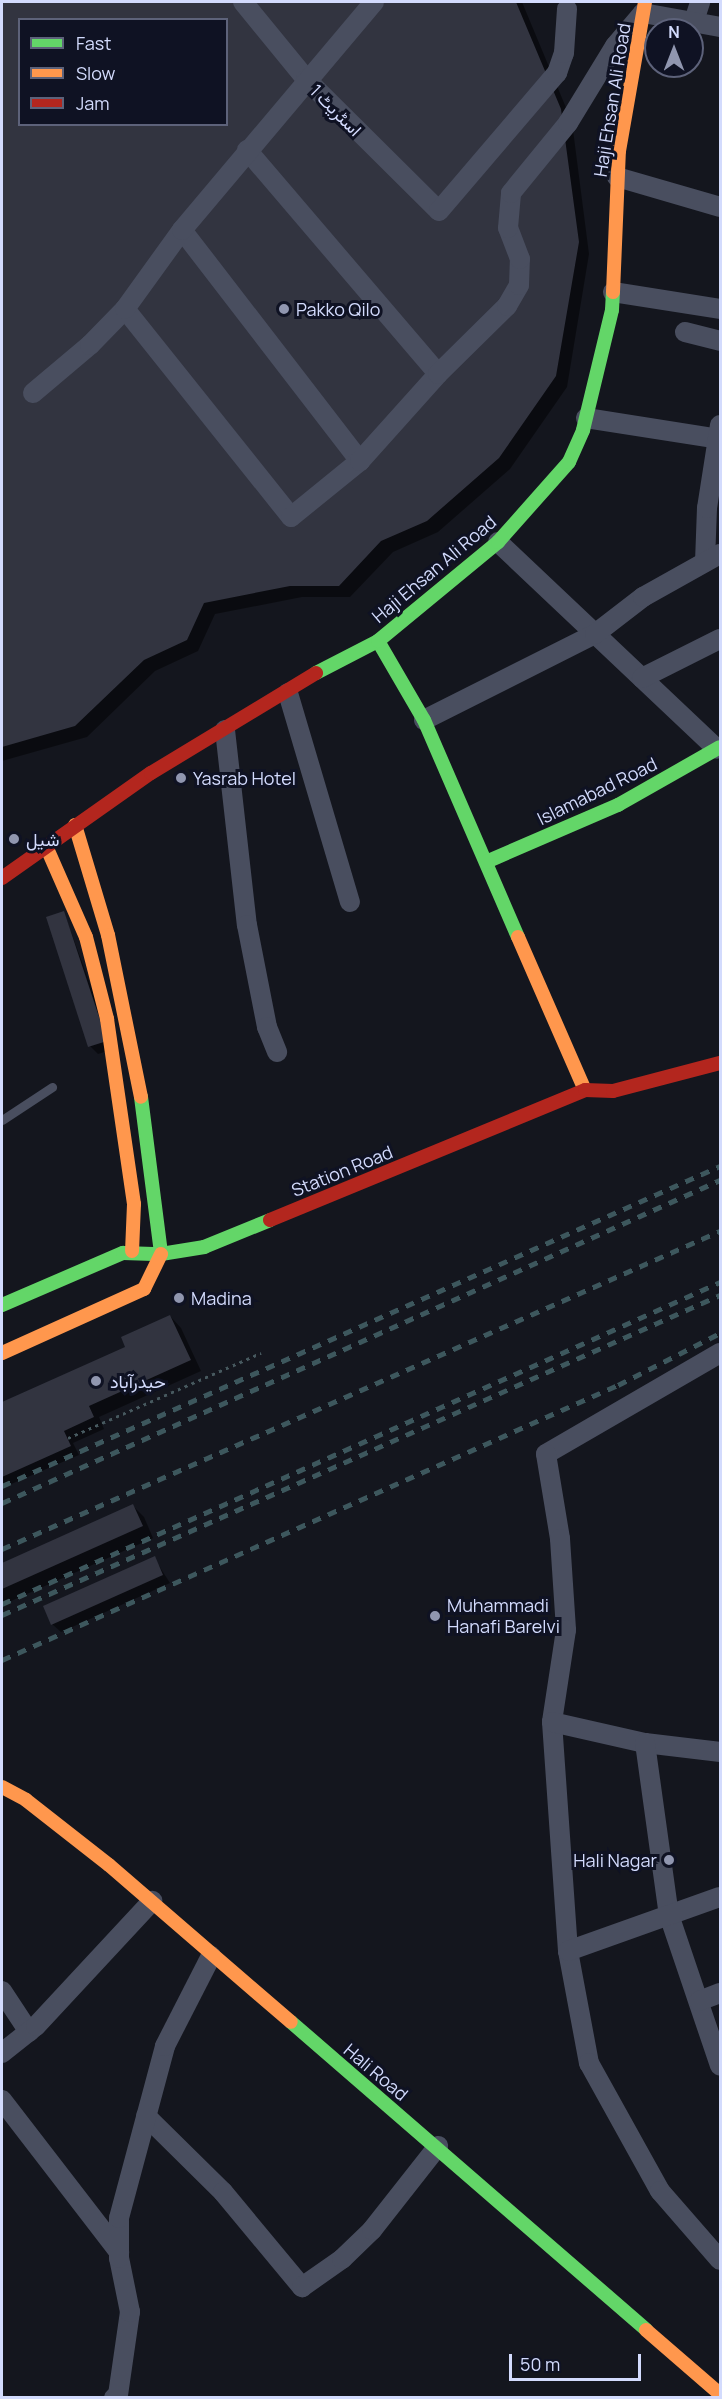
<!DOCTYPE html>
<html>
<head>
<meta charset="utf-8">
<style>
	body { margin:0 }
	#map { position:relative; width:722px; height:2399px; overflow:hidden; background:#14161e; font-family:Manrope,Vazirmatn,sans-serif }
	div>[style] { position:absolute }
	.shadow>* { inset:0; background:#0007 }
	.building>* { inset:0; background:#323440 }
	.path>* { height:3px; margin-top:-1.5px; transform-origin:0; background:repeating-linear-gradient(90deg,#47595f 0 3px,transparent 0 7.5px) }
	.lane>* { height:9px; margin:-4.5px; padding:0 4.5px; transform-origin:4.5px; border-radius:4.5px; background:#494e5f }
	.street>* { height:20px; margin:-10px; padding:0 10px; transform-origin:10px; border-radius:10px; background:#494e5f }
	.fast>* { height:14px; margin:-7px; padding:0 7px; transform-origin:7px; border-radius:7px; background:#63d668 }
	.slow>* { height:14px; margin:-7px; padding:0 7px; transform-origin:7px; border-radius:7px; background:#ff974d }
	.jam>* { height:14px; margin:-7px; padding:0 7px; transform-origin:7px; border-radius:7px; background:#b3261e }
	.rail>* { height:4.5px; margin-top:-2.25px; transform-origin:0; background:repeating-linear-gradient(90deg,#3d575d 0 9px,transparent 0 17px) }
	.dots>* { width:16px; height:16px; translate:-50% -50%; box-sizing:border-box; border:3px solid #0f1223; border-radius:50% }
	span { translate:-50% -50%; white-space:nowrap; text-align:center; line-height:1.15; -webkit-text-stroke:6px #0f1223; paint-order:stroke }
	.street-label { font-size:18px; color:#d3dbfd }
	.poi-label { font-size:18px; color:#d3dbfd }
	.left { translate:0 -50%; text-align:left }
	.right { translate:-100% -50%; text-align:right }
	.frame { position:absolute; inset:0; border:3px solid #d3dbfd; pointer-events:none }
	.legend { position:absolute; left:18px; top:18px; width:210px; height:108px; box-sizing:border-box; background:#0f1223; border:2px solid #5d627a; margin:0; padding:8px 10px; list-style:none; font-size:18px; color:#d3dbfd }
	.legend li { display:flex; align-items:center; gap:12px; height:30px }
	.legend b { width:30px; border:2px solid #5d627a }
	.north { position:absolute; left:644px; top:18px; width:60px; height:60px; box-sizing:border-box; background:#0f1223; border:2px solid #5d627a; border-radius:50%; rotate:0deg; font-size:16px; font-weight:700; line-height:24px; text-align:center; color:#d3dbfd }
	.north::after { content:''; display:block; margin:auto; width:21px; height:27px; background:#9096af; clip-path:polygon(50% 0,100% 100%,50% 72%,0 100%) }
	.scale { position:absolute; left:509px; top:2354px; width:132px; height:27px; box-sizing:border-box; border:3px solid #d3dbfd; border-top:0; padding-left:8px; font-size:18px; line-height:21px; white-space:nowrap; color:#d3dbfd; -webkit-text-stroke:4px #0f1223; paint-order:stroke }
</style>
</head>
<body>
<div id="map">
	<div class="shadow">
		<i style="clip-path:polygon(evenodd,2px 2px,522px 2px,572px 122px,589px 254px,567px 387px,510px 469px,438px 532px,393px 552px,350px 597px,302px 597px,215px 614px,198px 651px,155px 671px,87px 737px,2px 761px,2px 2px,20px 20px,226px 20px,226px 124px,20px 124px,20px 20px)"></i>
		<i style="clip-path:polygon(64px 913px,114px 1049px,98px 1054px,90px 1046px)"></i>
		<i style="clip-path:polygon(170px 1316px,181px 1328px,201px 1371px,99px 1417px,104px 1429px,73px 1443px,79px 1455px,2px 1488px,2px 1403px,127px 1347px)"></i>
		<i style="clip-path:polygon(133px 1506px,144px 1517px,153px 1538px,2px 1605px,2px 1565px)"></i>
		<i style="clip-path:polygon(154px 1558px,170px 1583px,61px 1632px,52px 1624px)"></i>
	</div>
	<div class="building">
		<i style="clip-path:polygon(evenodd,2px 2px,516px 2px,561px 109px,579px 242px,556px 376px,499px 458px,427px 521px,381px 541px,339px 586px,290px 586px,204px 603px,187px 640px,144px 660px,75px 726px,2px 747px,2px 2px,20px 20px,226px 20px,226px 124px,20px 124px,20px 20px)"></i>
		<i style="clip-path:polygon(64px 911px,107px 1041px,88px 1047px,46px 917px)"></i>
		<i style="clip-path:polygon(170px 1315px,191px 1360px,89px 1406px,94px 1417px,64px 1431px,71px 1446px,2px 1477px,2px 1402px,125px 1347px,121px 1337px)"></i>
		<i style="clip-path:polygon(133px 1504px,143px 1526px,2px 1589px,2px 1563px)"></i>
		<i style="clip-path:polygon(155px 1556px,163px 1575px,51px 1625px,43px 1606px)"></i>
	</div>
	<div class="path">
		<i style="left:68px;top:1438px;width:211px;rotate:-23.8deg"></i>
	</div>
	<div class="lane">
		<i style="left:2px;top:1120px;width:60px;rotate:-33.4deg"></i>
	</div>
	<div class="street">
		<i style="left:243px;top:2px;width:99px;rotate:50.7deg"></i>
		<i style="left:306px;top:79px;width:187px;rotate:44.8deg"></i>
		<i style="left:439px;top:211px;width:182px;rotate:-49.5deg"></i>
		<i style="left:557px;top:73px;width:21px;rotate:-71deg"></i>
		<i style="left:564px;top:53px;width:44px;rotate:-86.1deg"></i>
		<i style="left:694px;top:21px;width:20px;rotate:-72deg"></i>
		<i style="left:247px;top:150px;width:294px;rotate:49.5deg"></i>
		<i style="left:617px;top:177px;width:107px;rotate:16.2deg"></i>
		<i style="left:182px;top:230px;width:292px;rotate:52.4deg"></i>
		<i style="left:613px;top:292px;width:108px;rotate:9deg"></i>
		<i style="left:125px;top:309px;width:266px;rotate:51.4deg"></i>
		<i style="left:291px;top:517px;width:89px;rotate:-39.1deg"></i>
		<i style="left:360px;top:461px;width:117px;rotate:-48.1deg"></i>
		<i style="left:438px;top:374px;width:97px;rotate:-44.6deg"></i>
		<i style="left:507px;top:306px;width:24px;rotate:-60deg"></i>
		<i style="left:519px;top:285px;width:26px;rotate:-88deg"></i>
		<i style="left:520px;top:259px;width:33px;rotate:-111deg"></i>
		<i style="left:508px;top:228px;width:35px;rotate:-85deg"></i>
		<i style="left:511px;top:193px;width:90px;rotate:-50.8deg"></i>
		<i style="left:568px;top:123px;width:90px;rotate:-58.6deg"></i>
		<i style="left:615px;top:46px;width:43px;rotate:-49.7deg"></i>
		<i style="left:643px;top:13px;width:78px;rotate:10.3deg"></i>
		<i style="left:685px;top:332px;width:36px;rotate:14deg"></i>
		<i style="left:33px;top:393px;width:75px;rotate:-40.1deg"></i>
		<i style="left:90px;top:345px;width:50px;rotate:-45.8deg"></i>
		<i style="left:125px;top:309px;width:97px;rotate:-54.2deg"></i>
		<i style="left:182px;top:230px;width:298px;rotate:-49.9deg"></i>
		<i style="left:586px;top:418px;width:136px;rotate:8.9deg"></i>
		<i style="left:498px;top:542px;width:301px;rotate:43.4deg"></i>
		<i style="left:705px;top:562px;width:54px;rotate:-87.9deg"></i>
		<i style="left:707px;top:508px;width:84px;rotate:-81.1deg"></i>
		<i style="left:642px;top:678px;width:87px;rotate:-26.6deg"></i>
		<i style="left:288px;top:693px;width:218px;rotate:73.5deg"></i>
		<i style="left:424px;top:720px;width:191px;rotate:-26.7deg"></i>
		<i style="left:595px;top:634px;width:61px;rotate:-37.6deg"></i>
		<i style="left:643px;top:597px;width:88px;rotate:-29.2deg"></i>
		<i style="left:225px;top:730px;width:196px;rotate:83.6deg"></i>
		<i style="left:247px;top:925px;width:104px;rotate:78.9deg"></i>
		<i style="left:267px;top:1027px;width:27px;rotate:68deg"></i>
		<i style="left:720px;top:1353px;width:201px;rotate:149.9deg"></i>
		<i style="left:546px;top:1454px;width:86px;rotate:80.6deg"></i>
		<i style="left:560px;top:1539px;width:91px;rotate:86.2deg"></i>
		<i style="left:566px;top:1630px;width:93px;rotate:98.7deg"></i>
		<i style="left:552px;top:1722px;width:230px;rotate:86deg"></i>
		<i style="left:568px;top:1951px;width:114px;rotate:79.4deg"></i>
		<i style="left:589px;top:2063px;width:146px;rotate:61deg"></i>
		<i style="left:660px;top:2191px;width:91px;rotate:49deg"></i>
		<i style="left:552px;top:1722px;width:95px;rotate:12.7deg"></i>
		<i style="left:645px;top:1743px;width:76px;rotate:6.8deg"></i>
		<i style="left:645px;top:1743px;width:174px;rotate:82.1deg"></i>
		<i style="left:669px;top:1915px;width:159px;rotate:71.3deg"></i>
		<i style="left:568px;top:1951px;width:161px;rotate:-19.6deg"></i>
		<i style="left:2px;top:1991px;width:49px;rotate:56.6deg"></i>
		<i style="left:699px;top:2001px;width:22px;rotate:-21deg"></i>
		<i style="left:2px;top:2053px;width:43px;rotate:-38.5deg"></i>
		<i style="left:36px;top:2026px;width:171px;rotate:-47.1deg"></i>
		<i style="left:2px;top:2100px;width:192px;rotate:52.4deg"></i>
		<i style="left:146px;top:2116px;width:108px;rotate:44.6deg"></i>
		<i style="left:223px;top:2192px;width:124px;rotate:50.3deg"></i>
		<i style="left:302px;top:2287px;width:49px;rotate:-35deg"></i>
		<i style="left:342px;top:2259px;width:42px;rotate:-44deg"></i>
		<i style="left:372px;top:2230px;width:107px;rotate:-51.8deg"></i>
		<i style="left:114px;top:2398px;width:5px;rotate:-37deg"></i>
		<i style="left:118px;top:2395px;width:84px;rotate:-81.8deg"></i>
		<i style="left:130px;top:2312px;width:55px;rotate:-101.5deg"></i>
		<i style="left:119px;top:2258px;width:40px;rotate:-90deg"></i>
		<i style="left:119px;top:2218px;width:178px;rotate:-75deg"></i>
		<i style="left:165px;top:2046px;width:101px;rotate:-62.9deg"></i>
	</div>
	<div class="fast">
		<i style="left:378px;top:641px;width:91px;rotate:59.8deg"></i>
		<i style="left:424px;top:720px;width:236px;rotate:66.6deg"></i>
		<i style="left:316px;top:673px;width:70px;rotate:-27.3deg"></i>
		<i style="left:378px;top:641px;width:156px;rotate:-39.5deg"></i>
		<i style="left:498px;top:542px;width:107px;rotate:-48.4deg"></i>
		<i style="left:569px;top:462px;width:35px;rotate:-66deg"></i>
		<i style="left:583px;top:430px;width:123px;rotate:-76.4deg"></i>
		<i style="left:612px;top:310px;width:18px;rotate:-87deg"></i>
		<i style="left:486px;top:862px;width:144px;rotate:-23.4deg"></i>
		<i style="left:618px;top:805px;width:117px;rotate:-29.6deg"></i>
		<i style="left:141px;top:1097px;width:158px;rotate:82.7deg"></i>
		<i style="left:2px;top:1305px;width:132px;rotate:-23.3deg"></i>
		<i style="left:123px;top:1253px;width:38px;rotate:2deg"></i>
		<i style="left:161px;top:1254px;width:44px;rotate:-9.2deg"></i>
		<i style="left:204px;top:1247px;width:71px;rotate:-22.2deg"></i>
		<i style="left:291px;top:2022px;width:470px;rotate:40.9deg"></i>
	</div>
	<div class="slow">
		<i style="left:613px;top:292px;width:141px;rotate:-87.6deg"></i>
		<i style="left:619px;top:151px;width:151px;rotate:-80.1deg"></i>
		<i style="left:75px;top:825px;width:115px;rotate:73.3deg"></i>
		<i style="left:108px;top:935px;width:165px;rotate:78.5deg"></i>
		<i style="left:46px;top:846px;width:99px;rotate:66.3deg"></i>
		<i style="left:86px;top:937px;width:85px;rotate:75.6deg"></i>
		<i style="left:107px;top:1019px;width:187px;rotate:81.7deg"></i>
		<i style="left:134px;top:1204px;width:47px;rotate:92.4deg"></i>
		<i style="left:518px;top:937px;width:167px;rotate:66.4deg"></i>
		<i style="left:2px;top:1353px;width:156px;rotate:-24.3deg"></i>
		<i style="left:144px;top:1289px;width:39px;rotate:-64deg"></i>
		<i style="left:2px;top:1787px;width:27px;rotate:28deg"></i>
		<i style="left:26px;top:1800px;width:105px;rotate:38.1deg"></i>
		<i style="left:109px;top:1865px;width:240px;rotate:40.8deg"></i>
		<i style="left:646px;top:2330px;width:98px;rotate:40.9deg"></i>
	</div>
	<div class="jam">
		<i style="left:2px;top:878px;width:182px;rotate:-35.2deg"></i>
		<i style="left:151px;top:773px;width:193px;rotate:-31.2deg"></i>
		<i style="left:270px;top:1220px;width:341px;rotate:-22.4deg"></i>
		<i style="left:585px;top:1090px;width:28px;rotate:2deg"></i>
		<i style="left:613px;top:1091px;width:111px;rotate:-14.7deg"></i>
	</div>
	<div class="rail">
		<i style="left:2px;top:1486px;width:786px;rotate:-24.02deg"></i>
		<i style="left:2px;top:1503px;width:787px;rotate:-24.22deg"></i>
		<i style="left:2px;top:1549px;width:785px;rotate:-23.89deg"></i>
		<i style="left:2px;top:1604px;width:787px;rotate:-24.15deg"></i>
		<i style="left:2px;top:1615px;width:786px;rotate:-24.02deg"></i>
		<i style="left:2px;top:1660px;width:675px;rotate:-24.06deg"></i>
		<i style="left:618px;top:1385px;width:114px;rotate:-27deg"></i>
	</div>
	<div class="dots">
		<i style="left:284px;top:309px;background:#9096af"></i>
		<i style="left:181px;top:778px;background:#9096af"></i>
		<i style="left:14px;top:839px;background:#9096af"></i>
		<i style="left:179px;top:1298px;background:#9096af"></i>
		<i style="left:96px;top:1381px;background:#9096af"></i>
		<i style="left:435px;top:1616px;background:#9096af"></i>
		<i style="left:669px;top:1860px;background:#9096af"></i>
	</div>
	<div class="street-label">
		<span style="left:612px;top:100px;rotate:-81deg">Haji Ehsan Ali Road</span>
		<span style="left:336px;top:110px;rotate:45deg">اسٹریٹ 1</span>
		<span style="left:434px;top:569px;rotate:-40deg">Haji Ehsan Ali Road</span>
		<span style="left:597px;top:791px;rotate:-26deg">Islamabad Road</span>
		<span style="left:342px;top:1171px;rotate:-22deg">Station Road</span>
		<span style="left:376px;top:2072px;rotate:40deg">Hali Road</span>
	</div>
	<div class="poi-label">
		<span class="left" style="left:296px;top:309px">Pakko Qilo</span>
		<span class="left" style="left:193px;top:778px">Yasrab Hotel</span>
		<span class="left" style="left:26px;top:839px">شیل</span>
		<span class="left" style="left:191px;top:1298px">Madina</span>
		<span class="left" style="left:110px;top:1381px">حیدرآباد</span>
		<span class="left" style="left:447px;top:1616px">Muhammadi<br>Hanafi Barelvi</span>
		<span class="right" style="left:657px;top:1860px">Hali Nagar</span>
	</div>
	<div class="frame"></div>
	<ul class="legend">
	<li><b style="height:8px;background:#63d668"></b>Fast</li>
	<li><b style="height:8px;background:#ff974d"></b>Slow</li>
	<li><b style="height:8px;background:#b3261e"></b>Jam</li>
	</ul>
	<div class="north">N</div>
	<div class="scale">50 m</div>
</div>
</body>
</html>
